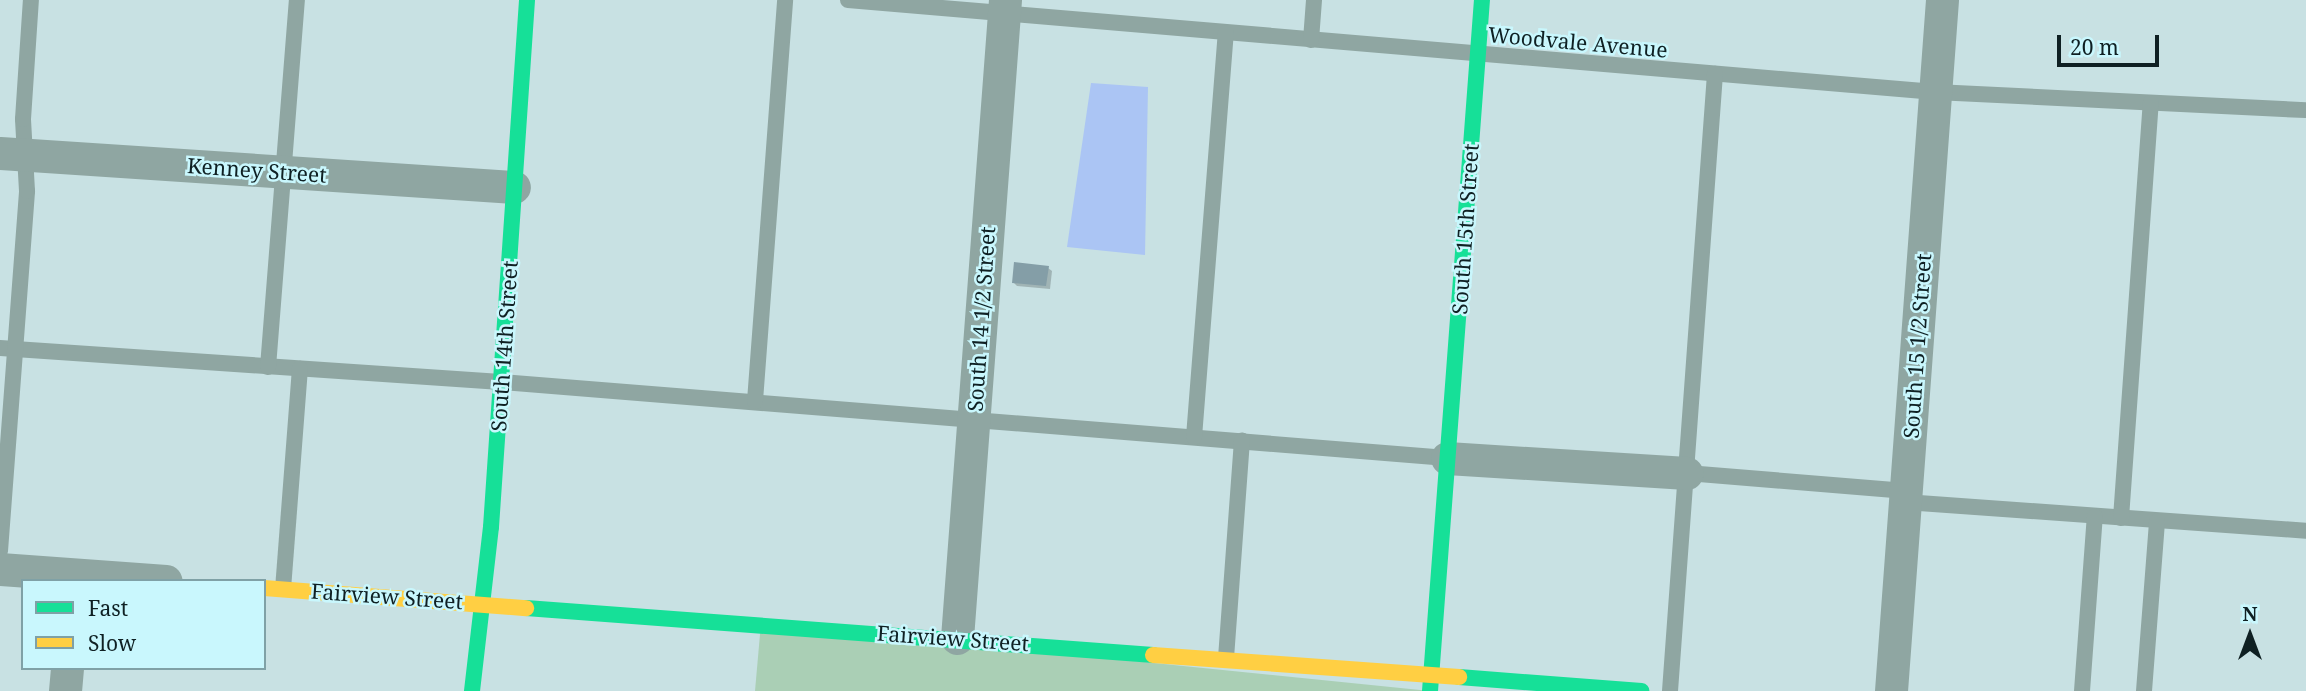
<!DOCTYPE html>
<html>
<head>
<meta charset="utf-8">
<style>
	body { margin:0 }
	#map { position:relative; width:2306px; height:691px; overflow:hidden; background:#c8e1e3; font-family:"Noto Serif",serif }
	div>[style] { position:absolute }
	.green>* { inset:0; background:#aacfb5 }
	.water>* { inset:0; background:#abc5f4 }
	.shadow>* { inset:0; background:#0003 }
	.building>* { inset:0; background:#849ea7 }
	.lane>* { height:16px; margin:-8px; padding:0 8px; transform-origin:8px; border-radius:8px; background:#8fa6a2 }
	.street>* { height:33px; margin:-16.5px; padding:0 16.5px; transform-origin:16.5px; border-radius:16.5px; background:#8fa6a2 }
	.fast>* { height:16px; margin:-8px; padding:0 8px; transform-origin:8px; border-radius:8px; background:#16e098 }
	.slow>* { height:16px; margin:-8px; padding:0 8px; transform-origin:8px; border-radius:8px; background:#ffcf43 }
	span { translate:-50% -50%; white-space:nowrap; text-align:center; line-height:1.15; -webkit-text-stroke:5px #c9f7fd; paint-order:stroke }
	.street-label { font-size:21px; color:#0f2023 }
	.legend { position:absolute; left:21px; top:579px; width:245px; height:91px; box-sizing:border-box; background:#c9f7fd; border:2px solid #7fa1a6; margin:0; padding:9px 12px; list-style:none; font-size:21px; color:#0f2023 }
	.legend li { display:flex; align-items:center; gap:14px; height:35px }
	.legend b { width:35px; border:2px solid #7fa1a6 }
	.north { position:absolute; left:2215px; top:600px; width:70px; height:70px; -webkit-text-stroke:5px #c9f7fd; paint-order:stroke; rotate:0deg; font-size:19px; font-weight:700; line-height:28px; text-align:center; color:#0f2023 }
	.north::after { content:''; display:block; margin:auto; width:24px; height:32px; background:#0f2023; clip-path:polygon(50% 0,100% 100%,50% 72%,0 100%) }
	.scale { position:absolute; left:2057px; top:35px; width:102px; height:32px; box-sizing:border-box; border:4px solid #0f2023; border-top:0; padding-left:9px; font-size:21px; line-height:24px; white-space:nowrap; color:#0f2023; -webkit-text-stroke:5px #c9f7fd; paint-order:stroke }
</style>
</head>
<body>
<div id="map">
	<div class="green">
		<i style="clip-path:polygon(761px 623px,1430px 691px,755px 691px)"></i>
	</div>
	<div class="water">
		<i style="clip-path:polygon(1091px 83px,1148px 87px,1145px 255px,1067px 247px)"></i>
	</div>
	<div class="shadow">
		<i style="clip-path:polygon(1048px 268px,1052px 271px,1050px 289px,1017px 286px,1013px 282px)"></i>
	</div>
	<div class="building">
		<i style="clip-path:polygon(1014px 262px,1049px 266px,1046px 286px,1012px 283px)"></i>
	</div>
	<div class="lane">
		<i style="left:848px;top:0;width:1091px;rotate:4.84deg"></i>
		<i style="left:1935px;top:92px;width:371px;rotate:2.8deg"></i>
		<i style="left:1311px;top:40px;width:40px;rotate:-85.7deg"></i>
		<i style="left:0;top:348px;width:502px;rotate:3.88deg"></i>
		<i style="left:501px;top:382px;width:949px;rotate:4.59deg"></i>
		<i style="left:268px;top:367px;width:368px;rotate:-85.5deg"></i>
		<i style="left:755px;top:401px;width:402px;rotate:-85.7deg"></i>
		<i style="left:1194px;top:437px;width:405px;rotate:-85.5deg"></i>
		<i style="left:1687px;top:473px;width:220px;rotate:4.7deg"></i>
		<i style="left:1905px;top:502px;width:402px;rotate:4.1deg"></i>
		<i style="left:2121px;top:518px;width:416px;rotate:-85.9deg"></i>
		<i style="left:0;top:551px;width:361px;rotate:-85.7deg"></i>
		<i style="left:27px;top:191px;width:72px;rotate:-93.2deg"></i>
		<i style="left:23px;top:119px;width:119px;rotate:-86.2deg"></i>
		<i style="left:283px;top:589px;width:221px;rotate:-85.6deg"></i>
		<i style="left:1226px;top:658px;width:218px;rotate:-85.8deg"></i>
		<i style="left:1670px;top:691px;width:619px;rotate:-85.83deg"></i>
		<i style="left:2082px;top:691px;width:175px;rotate:-85.8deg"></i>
		<i style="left:2144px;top:691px;width:170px;rotate:-85.6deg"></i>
	</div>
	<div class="street">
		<i style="left:0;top:153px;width:515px;rotate:3.78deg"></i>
		<i style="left:1447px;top:458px;width:240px;rotate:3.6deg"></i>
		<i style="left:0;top:569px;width:166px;rotate:4.1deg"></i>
		<i style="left:957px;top:638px;width:640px;rotate:-85.7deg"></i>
		<i style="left:65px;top:691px;width:23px;rotate:-85deg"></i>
		<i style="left:1891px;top:691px;width:693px;rotate:-85.78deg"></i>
	</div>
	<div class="fast">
		<i style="left:526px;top:608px;width:629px;rotate:4.29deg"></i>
		<i style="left:1459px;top:677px;width:183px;rotate:4.4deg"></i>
		<i style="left:472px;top:691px;width:165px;rotate:-83.4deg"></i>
		<i style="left:491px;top:527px;width:528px;rotate:-86.09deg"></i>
		<i style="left:1430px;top:691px;width:693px;rotate:-85.7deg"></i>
	</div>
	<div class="slow">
		<i style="left:264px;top:588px;width:263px;rotate:4.4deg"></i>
		<i style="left:1153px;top:655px;width:307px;rotate:4.1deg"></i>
	</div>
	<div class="street-label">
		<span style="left:1578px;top:42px;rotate:5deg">Woodvale Avenue</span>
		<span style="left:257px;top:170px;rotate:4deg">Kenney Street</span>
		<span style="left:1465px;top:229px;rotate:-86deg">South 15th Street</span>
		<span style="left:981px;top:319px;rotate:-86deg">South 14 1/2 Street</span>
		<span style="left:504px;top:346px;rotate:-86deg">South 14th Street</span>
		<span style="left:1917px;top:346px;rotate:-86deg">South 15 1/2 Street</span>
		<span style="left:387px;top:596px;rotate:4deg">Fairview Street</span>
		<span style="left:953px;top:638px;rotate:4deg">Fairview Street</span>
	</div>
	<ul class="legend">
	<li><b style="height:9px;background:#16e098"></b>Fast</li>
	<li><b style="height:9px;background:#ffcf43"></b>Slow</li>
	</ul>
	<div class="north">N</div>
	<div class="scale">20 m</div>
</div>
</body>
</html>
